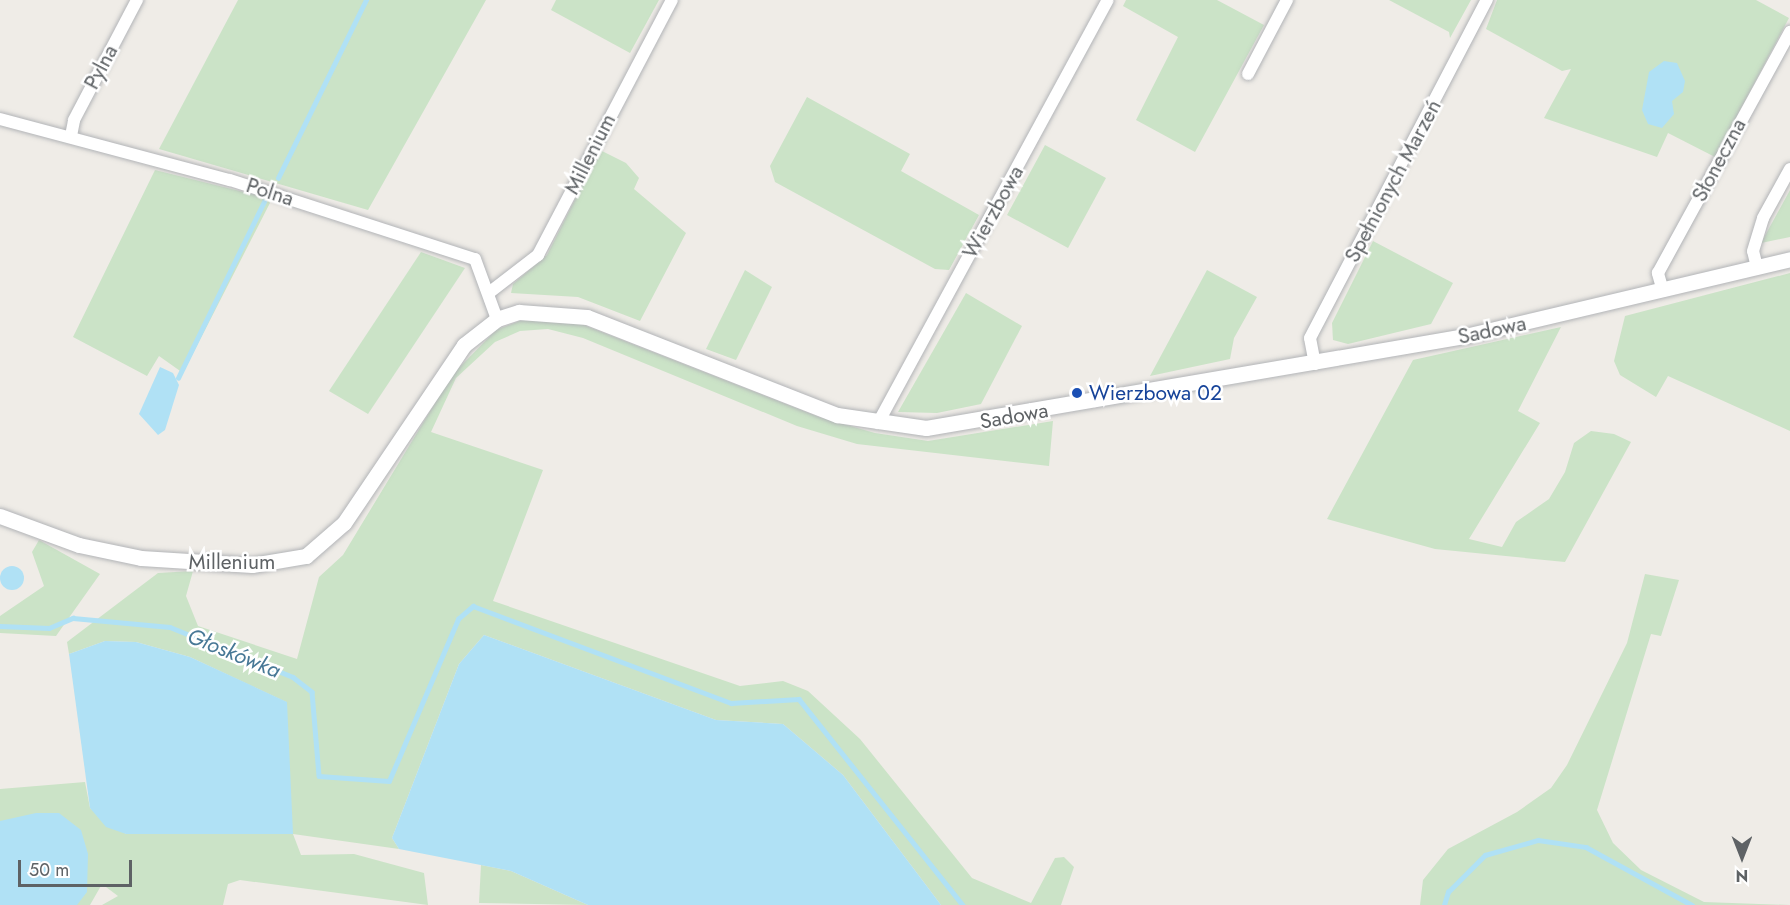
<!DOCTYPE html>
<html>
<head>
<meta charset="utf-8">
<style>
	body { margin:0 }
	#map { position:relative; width:1790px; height:905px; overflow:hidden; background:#efece7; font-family:Jost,sans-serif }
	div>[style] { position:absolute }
	.green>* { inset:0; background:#cbe3c7 }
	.water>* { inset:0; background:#b0e1f5 }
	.round { border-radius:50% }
	.stream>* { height:4.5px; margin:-2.25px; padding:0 2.25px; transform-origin:2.25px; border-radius:2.25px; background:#b0e1f5 }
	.roads { filter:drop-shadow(0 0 2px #b2b4b7) drop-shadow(0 0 2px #b2b4b7) }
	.minor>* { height:12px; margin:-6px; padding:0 6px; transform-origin:6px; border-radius:6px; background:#fff }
	.tertiary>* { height:15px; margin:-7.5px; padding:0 7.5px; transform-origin:7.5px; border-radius:7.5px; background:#fff }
	.dots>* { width:16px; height:16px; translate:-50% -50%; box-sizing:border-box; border:3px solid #fff; border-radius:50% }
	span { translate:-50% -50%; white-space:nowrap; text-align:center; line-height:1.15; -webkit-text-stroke:5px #fff; paint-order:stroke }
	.street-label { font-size:21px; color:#5e6265 }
	.transit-label { font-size:21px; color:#164399 }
	.left { translate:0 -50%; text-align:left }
	.water-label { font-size:22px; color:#477896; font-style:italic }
	.north { position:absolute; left:1712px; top:827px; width:60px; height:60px; -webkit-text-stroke:4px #fff; paint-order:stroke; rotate:180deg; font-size:16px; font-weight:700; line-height:24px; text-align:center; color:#5e6265 }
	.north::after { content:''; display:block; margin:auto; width:21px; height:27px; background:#5e6265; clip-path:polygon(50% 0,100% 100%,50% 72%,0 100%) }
	.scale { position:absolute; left:18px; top:860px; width:114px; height:27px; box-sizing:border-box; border:3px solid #5e6265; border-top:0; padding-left:8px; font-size:18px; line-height:21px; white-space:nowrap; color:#5e6265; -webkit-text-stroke:4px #fff; paint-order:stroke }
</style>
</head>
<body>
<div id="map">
	<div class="green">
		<i style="clip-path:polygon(238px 0,486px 0,368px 210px,159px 149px)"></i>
		<i style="clip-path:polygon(556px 0,659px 0,630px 53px,551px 10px)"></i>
		<i style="clip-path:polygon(1126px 0,1217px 0,1264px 25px,1195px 152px,1136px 120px,1178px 37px,1123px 6px)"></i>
		<i style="clip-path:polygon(1389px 0,1471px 0,1450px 38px,1449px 32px)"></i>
		<i style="clip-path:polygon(1497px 0,1756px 0,1789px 18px,1715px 157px,1668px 133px,1657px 157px,1544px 118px,1571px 69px,1562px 71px,1486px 29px)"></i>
		<i style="clip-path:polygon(807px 97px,910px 154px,901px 171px,979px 215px,949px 270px,935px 269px,775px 182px,770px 166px)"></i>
		<i style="clip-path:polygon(1045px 145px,1106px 178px,1068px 248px,1007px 215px)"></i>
		<i style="clip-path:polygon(600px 150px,626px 163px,639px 178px,634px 189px,686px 233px,640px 321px,578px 297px,511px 293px,513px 284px,547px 255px)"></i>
		<i style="clip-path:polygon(155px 170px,272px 199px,183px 373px,159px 356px,147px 376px,73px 337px)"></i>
		<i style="clip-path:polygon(1790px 190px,1790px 237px,1761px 243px)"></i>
		<i style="clip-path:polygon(1373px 241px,1453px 283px,1431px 324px,1348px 344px,1333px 340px,1332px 323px)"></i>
		<i style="clip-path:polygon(421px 252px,465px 268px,368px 414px,329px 391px)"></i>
		<i style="clip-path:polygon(745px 270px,772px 287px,736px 360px,706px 349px)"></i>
		<i style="clip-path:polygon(1207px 270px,1257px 297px,1234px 338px,1230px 359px,1150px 376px)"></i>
		<i style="clip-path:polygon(1790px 273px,1790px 431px,1668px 376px,1656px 397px,1620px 375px,1614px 361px,1625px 316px)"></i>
		<i style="clip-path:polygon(966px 293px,1022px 326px,981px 404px,937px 413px,898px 412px)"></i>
		<i style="clip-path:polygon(522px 320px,576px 322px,819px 417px,875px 433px,928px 441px,1053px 421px,1049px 466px,857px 444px,797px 426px,583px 338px,548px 329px,520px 331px,495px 342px,456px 378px,431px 432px,543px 470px,493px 601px,740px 686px,783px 681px,808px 691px,860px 739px,972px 878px,1031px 903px,1055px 858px,1064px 857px,1074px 867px,1061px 905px,941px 905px,843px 775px,783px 724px,716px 720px,484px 635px,459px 664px,392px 838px,399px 849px,293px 834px,301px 855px,354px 854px,424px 873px,428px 905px,240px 880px,228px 884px,223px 905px,102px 905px,118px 896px,102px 884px,90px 905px,0 905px,0 789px,85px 782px,90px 808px,126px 834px,292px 834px,286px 702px,190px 657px,136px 642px,105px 641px,69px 654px,67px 642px,158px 573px,193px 571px,186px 596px,198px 626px,297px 659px,319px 577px,343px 555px,452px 375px,496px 330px)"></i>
		<i style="clip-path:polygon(1561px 327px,1518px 411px,1540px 423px,1469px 539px,1502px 547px,1516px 522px,1549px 499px,1565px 472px,1574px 443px,1591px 431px,1614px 434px,1631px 442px,1565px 562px,1435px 549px,1327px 519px,1413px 360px)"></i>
		<i style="clip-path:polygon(39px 540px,100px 574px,56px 636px,0 633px,0 616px,44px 586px,32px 552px)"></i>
		<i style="clip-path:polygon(1645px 574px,1679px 580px,1661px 636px,1651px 634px,1597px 810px,1613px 843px,1641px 870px,1704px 902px,1790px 905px,1420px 905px,1423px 880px,1448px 849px,1517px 812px,1551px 788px,1567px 765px,1627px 643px)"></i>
		<i style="clip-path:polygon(481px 865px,511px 871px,588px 905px,479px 903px)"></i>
	</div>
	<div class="water">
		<i style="clip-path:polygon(1664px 61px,1677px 63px,1685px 81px,1683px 92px,1672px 101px,1674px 114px,1662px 128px,1648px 124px,1642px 110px,1649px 72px)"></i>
		<i style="clip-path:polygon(160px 367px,173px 373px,179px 385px,165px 430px,158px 435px,139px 414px)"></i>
		<i class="round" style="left:0;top:566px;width:24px;height:24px"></i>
		<i style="clip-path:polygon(484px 635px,716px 720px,783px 724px,843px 775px,941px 905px,588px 905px,511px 871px,399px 849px,392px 838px,459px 664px)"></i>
		<i style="clip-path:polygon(105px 641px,136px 642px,190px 657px,287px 702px,293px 834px,126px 834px,106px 827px,90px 808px,69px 654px)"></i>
		<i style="clip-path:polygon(36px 813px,59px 813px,81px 830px,88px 854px,87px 892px,77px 905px,0 905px,0 821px)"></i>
	</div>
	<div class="stream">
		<i style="left:278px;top:178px;width:199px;rotate:-63.7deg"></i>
		<i style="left:178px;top:378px;width:196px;rotate:-64deg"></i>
		<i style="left:0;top:626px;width:49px;rotate:2.3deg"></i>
		<i style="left:49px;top:628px;width:26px;rotate:-23deg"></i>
		<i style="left:73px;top:618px;width:97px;rotate:5.3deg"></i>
		<i style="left:170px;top:627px;width:133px;rotate:22.1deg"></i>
		<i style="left:293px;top:677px;width:24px;rotate:38deg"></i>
		<i style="left:312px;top:692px;width:84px;rotate:85.2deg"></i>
		<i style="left:319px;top:776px;width:70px;rotate:4.1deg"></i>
		<i style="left:389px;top:781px;width:176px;rotate:-66.9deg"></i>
		<i style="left:458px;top:619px;width:20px;rotate:-41deg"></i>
		<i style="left:473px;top:606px;width:276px;rotate:20.6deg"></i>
		<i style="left:731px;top:703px;width:68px;rotate:-3.4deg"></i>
		<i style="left:799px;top:699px;width:263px;rotate:51.5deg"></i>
		<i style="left:1444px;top:905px;width:14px;rotate:-73deg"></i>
		<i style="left:1448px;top:892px;width:52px;rotate:-45deg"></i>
		<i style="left:1485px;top:855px;width:55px;rotate:-15.8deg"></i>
		<i style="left:1538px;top:840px;width:49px;rotate:8.3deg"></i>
		<i style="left:1586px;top:847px;width:121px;rotate:28.7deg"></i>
	</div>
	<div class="roads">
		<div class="minor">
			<i style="left:1248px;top:74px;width:84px;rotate:-62.2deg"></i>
			<i style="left:0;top:119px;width:238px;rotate:14.9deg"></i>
			<i style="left:230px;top:180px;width:257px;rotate:17.9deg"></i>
			<i style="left:475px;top:259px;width:64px;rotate:69.9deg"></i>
			<i style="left:71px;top:136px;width:16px;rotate:-79deg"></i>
			<i style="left:74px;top:120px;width:136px;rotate:-62.3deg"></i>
			<i style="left:1757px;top:267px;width:16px;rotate:-104deg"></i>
			<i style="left:1753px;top:251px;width:34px;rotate:-73deg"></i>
			<i style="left:1763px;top:218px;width:56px;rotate:-61.1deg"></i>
			<i style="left:1663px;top:291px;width:19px;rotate:-106deg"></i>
			<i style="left:1658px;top:273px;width:275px;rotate:-61.3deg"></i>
			<i style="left:490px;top:292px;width:61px;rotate:-37.6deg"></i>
			<i style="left:538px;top:255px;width:288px;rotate:-62.3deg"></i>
			<i style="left:1315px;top:364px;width:26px;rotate:-101deg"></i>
			<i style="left:1310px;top:338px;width:382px;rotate:-62.4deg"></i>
			<i style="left:878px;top:423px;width:481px;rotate:-61.5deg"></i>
		</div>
		<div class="tertiary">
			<i style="left:0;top:516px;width:84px;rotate:20.2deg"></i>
			<i style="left:79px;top:545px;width:63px;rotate:11.8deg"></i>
			<i style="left:141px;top:558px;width:111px;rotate:3.6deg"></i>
			<i style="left:252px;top:565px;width:55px;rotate:-9.5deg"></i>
			<i style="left:306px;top:556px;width:50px;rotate:-41deg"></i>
			<i style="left:344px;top:523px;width:215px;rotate:-56deg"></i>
			<i style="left:464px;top:345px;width:42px;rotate:-38.2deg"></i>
			<i style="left:497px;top:319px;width:23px;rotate:-18deg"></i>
			<i style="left:519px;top:312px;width:68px;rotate:4.2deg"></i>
			<i style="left:587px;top:317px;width:269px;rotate:21.4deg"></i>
			<i style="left:837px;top:415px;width:90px;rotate:8.3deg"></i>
			<i style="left:926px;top:428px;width:547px;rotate:-9.69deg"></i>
			<i style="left:1465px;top:336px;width:334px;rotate:-13.3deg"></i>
		</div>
	</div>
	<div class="dots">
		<i style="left:1077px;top:393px;background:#1a4fb4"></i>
	</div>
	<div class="street-label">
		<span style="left:101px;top:67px;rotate:-62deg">Pylna</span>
		<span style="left:590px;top:154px;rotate:-63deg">Millenium</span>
		<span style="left:1719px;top:160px;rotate:-62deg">Słoneczna</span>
		<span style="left:1393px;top:181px;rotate:-62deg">Spełnionych Marzeń</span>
		<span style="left:270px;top:192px;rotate:18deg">Polna</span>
		<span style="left:993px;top:212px;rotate:-61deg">Wierzbowa</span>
		<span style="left:1492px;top:330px;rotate:-12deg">Sadowa</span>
		<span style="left:1014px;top:416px;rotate:-10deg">Sadowa</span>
		<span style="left:232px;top:562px">Millenium</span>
	</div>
	<div class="transit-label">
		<span class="left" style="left:1089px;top:393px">Wierzbowa 02</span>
	</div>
	<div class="water-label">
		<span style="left:234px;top:653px;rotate:22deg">Głoskówka</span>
	</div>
	<div class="north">N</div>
	<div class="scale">50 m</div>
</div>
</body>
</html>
